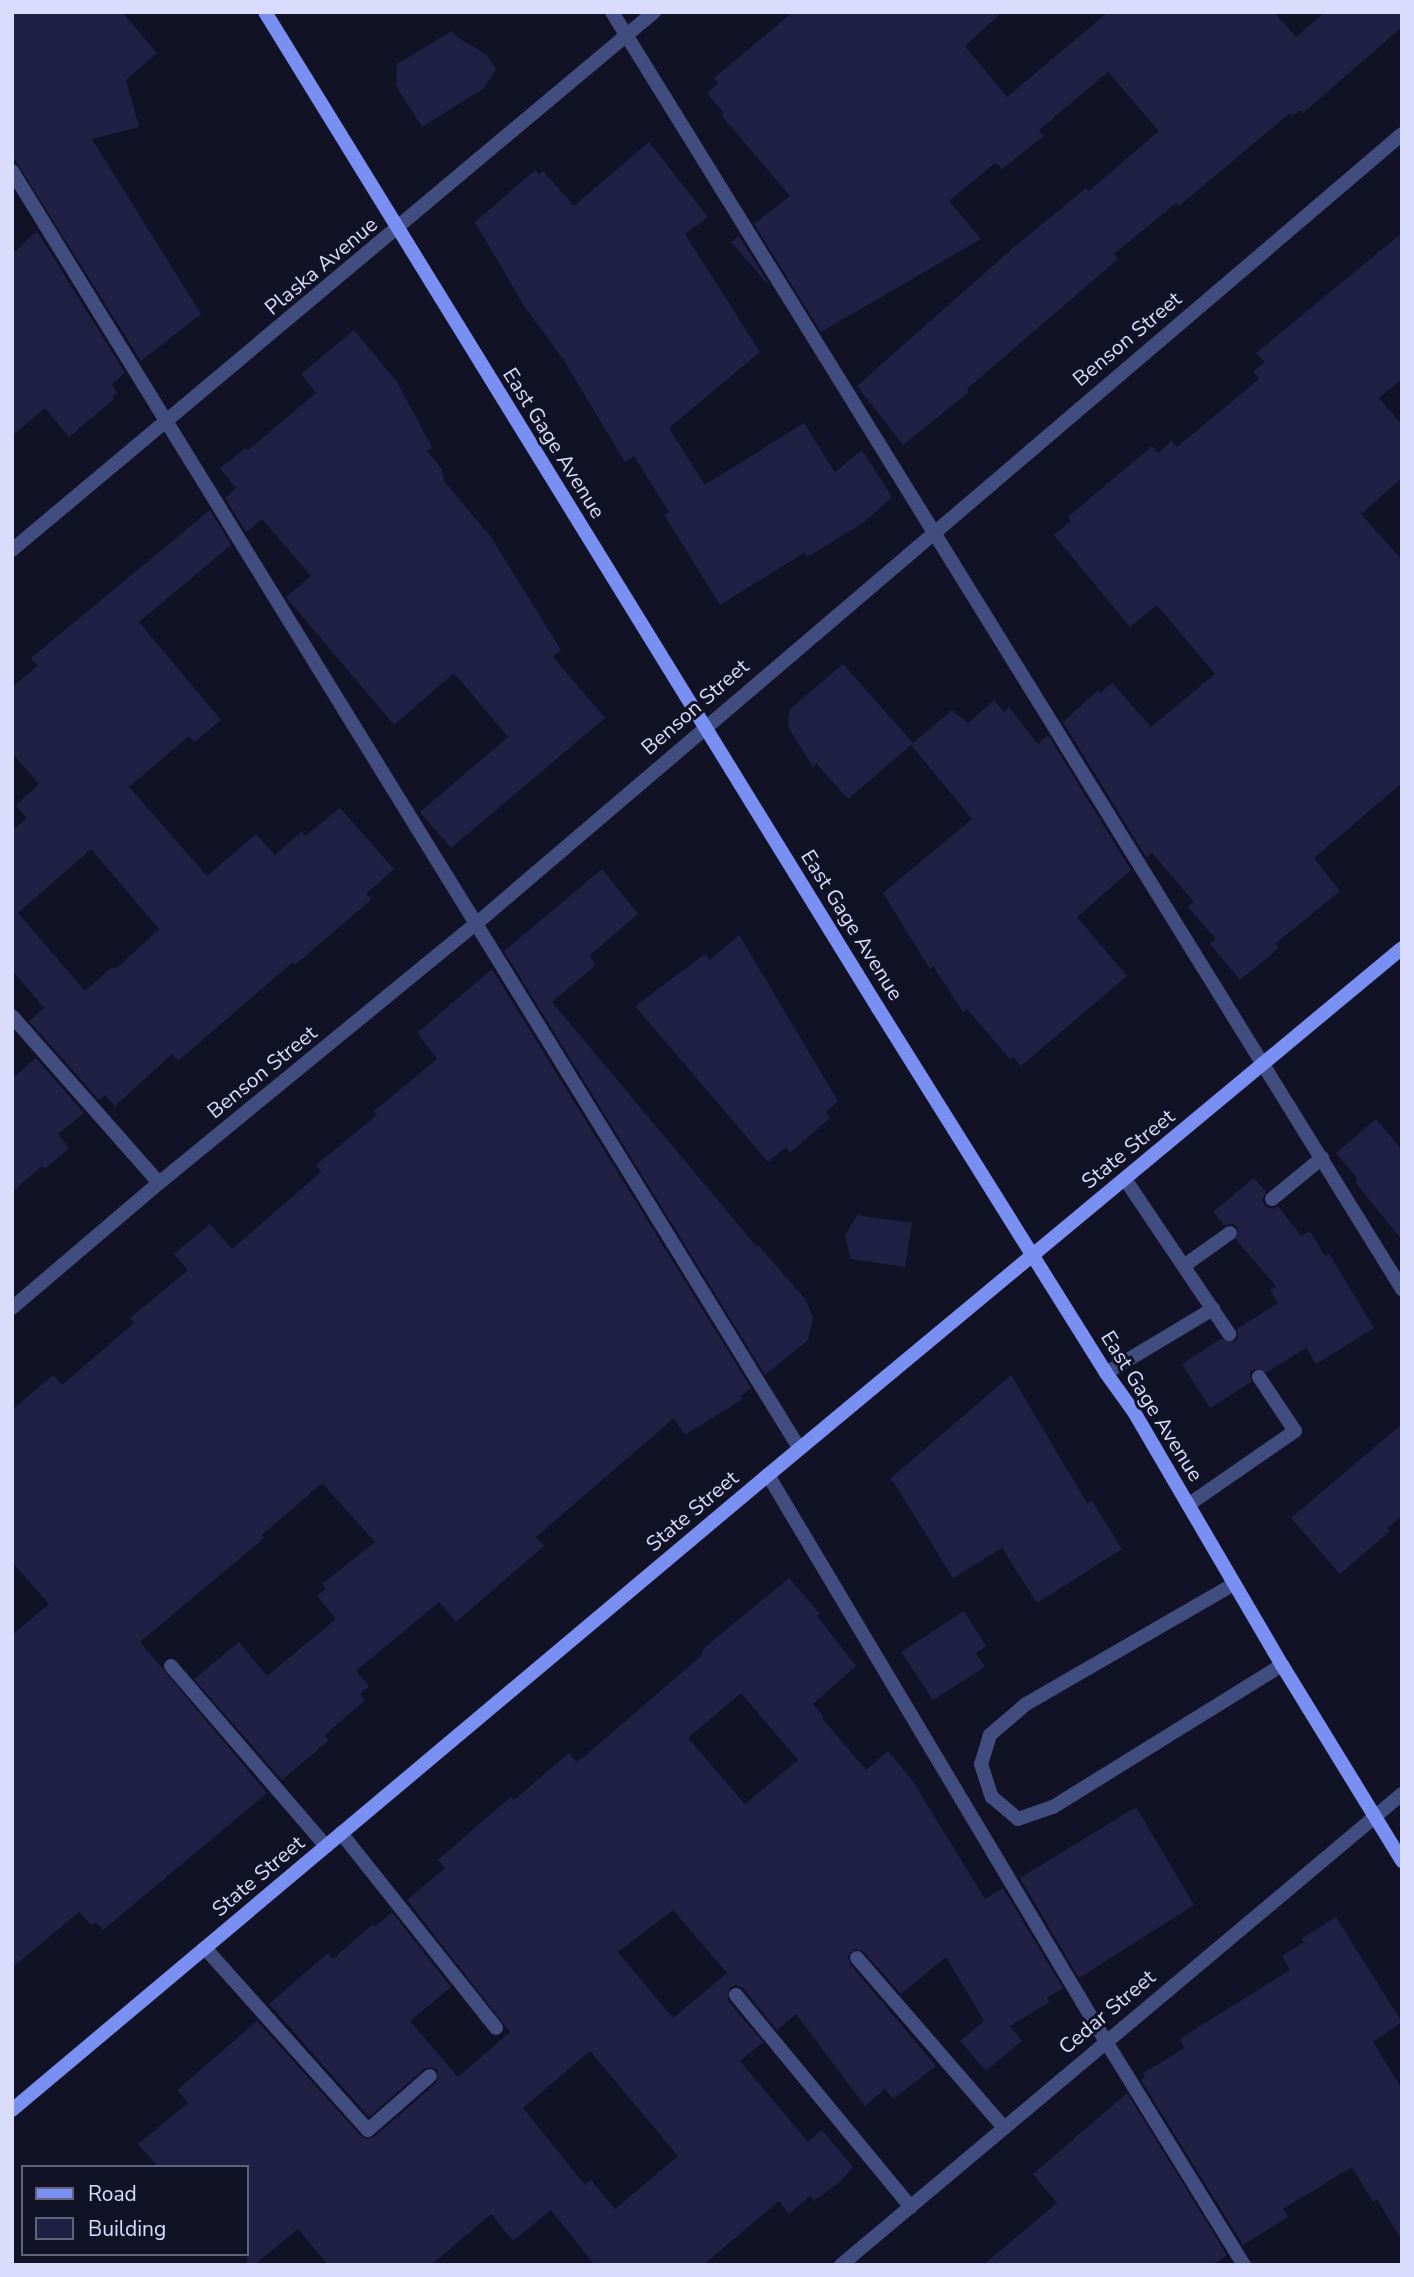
<!DOCTYPE html>
<html>
<head>
<meta charset="utf-8">
<style>
	body { margin:0 }
	#map { position:relative; width:1414px; height:2277px; overflow:hidden; background:#111225; font-family:"Nunito Sans",sans-serif }
	div>[style] { position:absolute }
	.building>* { inset:0; background:#1f2044 }
	.service>* { height:14px; margin:-7px; padding:0 7px; transform-origin:7px; border-radius:7px; background:#414c7f }
	.minor>* { height:14px; margin:-7px; padding:0 7px; transform-origin:7px; border-radius:7px; background:#414c7f }
	.secondary>* { height:14px; margin:-7px; padding:0 7px; transform-origin:7px; border-radius:7px; background:#7990f2 }
	span { translate:-50% -50%; white-space:nowrap; text-align:center; line-height:1.15; -webkit-text-stroke:6px #111225; paint-order:stroke }
	.street-label { font-size:21px; color:#d9dcfb }
	.frame { position:absolute; inset:0; border:14px solid #d9dcfb; pointer-events:none }
	.legend { position:absolute; left:21px; top:2165px; width:228px; height:91px; box-sizing:border-box; background:#111225; border:2px solid #61637b; margin:0; padding:9px 12px; list-style:none; font-size:21px; color:#d9dcfb }
	.legend li { display:flex; align-items:center; gap:14px; height:35px }
	.legend b { width:35px; border:2px solid #61637b }
</style>
</head>
<body>
<div id="map">
	<div class="building">
		<i style="clip-path:polygon(12px 12px,122px 12px,157px 53px,126px 80px,139px 127px,92px 139px,201px 314px,141px 361px,12px 155px)"></i>
		<i style="clip-path:polygon(793px 12px,1002px 12px,965px 46px,1007px 97px,1108px 12px,1274px 12px,1296px 37px,1325px 12px,1402px 12px,1402px 27px,1303px 113px,1300px 110px,1292px 116px,1290px 113px,1179px 206px,1176px 203px,1114px 254px,1118px 259px,967px 389px,969px 392px,903px 445px,857px 386px,1013px 248px,1086px 188px,1089px 191px,1159px 131px,1108px 72px,1039px 130px,1044px 136px,1002px 169px,995px 163px,949px 201px,981px 239px,821px 332px,754px 224px,790px 196px,721px 115px,724px 113px,707px 93px,718px 83px,714px 78px)"></i>
		<i style="clip-path:polygon(452px 31px,457px 37px,487px 55px,496px 69px,484px 88px,422px 127px,396px 86px,397px 64px)"></i>
		<i style="clip-path:polygon(649px 142px,708px 217px,685px 234px,760px 352px,669px 428px,705px 485px,804px 423px,835px 472px,862px 450px,892px 497px,863px 523px,807px 557px,804px 553px,720px 605px,664px 515px,669px 512px,634px 456px,625px 462px,563px 359px,524px 306px,475px 222px,535px 170px,539px 175px,543px 171px,574px 206px)"></i>
		<i style="clip-path:polygon(37px 231px,125px 373px,112px 384px,117px 393px,112px 396px,114px 399px,69px 437px,45px 408px,12px 436px,12px 254px)"></i>
		<i style="clip-path:polygon(1402px 233px,1402px 379px,1379px 398px,1402px 425px,1402px 478px,1361px 514px,1402px 560px,1402px 783px,1314px 858px,1340px 891px,1275px 944px,1279px 948px,1240px 980px,1210px 944px,1216px 939px,1188px 907px,1194px 902px,1152px 853px,1146px 857px,1063px 722px,1098px 690px,1100px 693px,1112px 683px,1151px 727px,1215px 674px,1157px 605px,1130px 627px,1054px 535px,1071px 521px,1068px 517px,1152px 446px,1158px 453px,1171px 441px,1177px 447px,1259px 379px,1253px 372px,1265px 362px,1256px 353px)"></i>
		<i style="clip-path:polygon(739px 236px,772px 289px,731px 242px)"></i>
		<i style="clip-path:polygon(354px 330px,397px 382px,432px 447px,427px 451px,442px 469px,444px 481px,491px 537px,561px 650px,553px 657px,605px 718px,451px 848px,420px 812px,508px 737px,454px 673px,394px 725px,286px 597px,311px 576px,262px 519px,246px 532px,225px 498px,236px 488px,220px 468px,246px 448px,248px 450px,316px 393px,301px 374px)"></i>
		<i style="clip-path:polygon(evenodd,210px 510px,231px 545px,139px 622px,221px 720px,194px 742px,189px 736px,129px 787px,207px 876px,256px 834px,275px 855px,302px 831px,305px 836px,340px 808px,394px 869px,366px 894px,372px 899px,295px 965px,293px 962px,178px 1061px,172px 1054px,115px 1106px,105px 1095px,99px 1100px,29px 1021px,44px 1008px,12px 970px,12px 831px,27px 818px,16px 805px,39px 784px,12px 753px,12px 687px,38px 666px,31px 658px,210px 510px,91px 849px,159px 929px,117px 968px,111px 968px,85px 991px,18px 913px,91px 849px)"></i>
		<i style="clip-path:polygon(843px 664px,913px 743px,952px 710px,968px 723px,994px 700px,1004px 712px,1009px 707px,1038px 744px,1048px 735px,1131px 870px,1077px 917px,1127px 976px,1021px 1066px,1013px 1057px,1010px 1059px,967px 1009px,963px 1012px,933px 966px,930px 969px,883px 893px,972px 819px,911px 745px,848px 799px,817px 764px,813px 767px,788px 727px,789px 710px)"></i>
		<i style="clip-path:polygon(602px 869px,638px 914px,589px 956px,596px 965px,552px 1002px,757px 1247px,759px 1246px,805px 1299px,813px 1317px,808px 1340px,765px 1375px,504px 951px)"></i>
		<i style="clip-path:polygon(739px 935px,838px 1101px,826px 1112px,830px 1118px,790px 1153px,786px 1147px,768px 1162px,635px 1006px,705px 954px,710px 960px)"></i>
		<i style="clip-path:polygon(492px 969px,751px 1388px,741px 1396px,743px 1399px,685px 1435px,674px 1418px,536px 1537px,544px 1546px,456px 1622px,439px 1602px,356px 1671px,369px 1686px,360px 1694px,365px 1700px,325px 1735px,329px 1740px,282px 1780px,194px 1679px,239px 1642px,267px 1676px,336px 1619px,317px 1596px,326px 1589px,322px 1584px,375px 1542px,322px 1483px,262px 1535px,264px 1538px,140px 1642px,267px 1793px,103px 1930px,96px 1922px,92px 1925px,79px 1912px,12px 1968px,12px 1635px,49px 1604px,12px 1562px,12px 1410px,53px 1375px,62px 1385px,134px 1323px,130px 1318px,188px 1270px,174px 1254px,210px 1224px,232px 1249px,321px 1172px,316px 1165px,377px 1115px,374px 1111px,437px 1059px,417px 1033px)"></i>
		<i style="clip-path:polygon(36px 1058px,84px 1113px,58px 1134px,69px 1148px,45px 1169px,42px 1166px,12px 1192px,12px 1079px)"></i>
		<i style="clip-path:polygon(1376px 1119px,1402px 1150px,1402px 1240px,1355px 1182px,1358px 1179px,1336px 1153px)"></i>
		<i style="clip-path:polygon(1254px 1178px,1266px 1192px,1262px 1200px,1265px 1206px,1273px 1209px,1278px 1206px,1301px 1236px,1310px 1231px,1325px 1256px,1329px 1254px,1374px 1328px,1316px 1364px,1306px 1348px,1267px 1372px,1254px 1369px,1250px 1373px,1251px 1382px,1210px 1408px,1182px 1364px,1221px 1339px,1234px 1342px,1238px 1338px,1237px 1329px,1278px 1303px,1270px 1290px,1276px 1286px,1236px 1240px,1238px 1228px,1233px 1224px,1224px 1225px,1213px 1212px)"></i>
		<i style="clip-path:polygon(857px 1215px,912px 1223px,905px 1267px,851px 1259px,845px 1236px)"></i>
		<i style="clip-path:polygon(1011px 1375px,1087px 1503px,1092px 1501px,1122px 1549px,1037px 1603px,1002px 1548px,953px 1578px,891px 1478px)"></i>
		<i style="clip-path:polygon(1402px 1424px,1402px 1516px,1387px 1528px,1390px 1531px,1340px 1574px,1291px 1518px)"></i>
		<i style="clip-path:polygon(evenodd,789px 1578px,820px 1614px,817px 1616px,856px 1666px,813px 1704px,824px 1717px,822px 1718px,866px 1770px,888px 1751px,912px 1780px,985px 1899px,1003px 1888px,1063px 1988px,1047px 1998px,1049px 2002px,1010px 2026px,1022px 2041px,986px 2071px,960px 2041px,984px 2021px,946px 1957px,901px 1994px,864px 1952px,855px 1949px,848px 1956px,850px 1964px,936px 2066px,893px 2099px,885px 2089px,865px 2106px,796px 2014px,777px 2030px,743px 1988px,735px 1985px,729px 1988px,728px 2001px,763px 2042px,740px 2061px,808px 2142px,822px 2130px,853px 2167px,840px 2182px,814px 2201px,810px 2196px,789px 2214px,779px 2201px,703px 2265px,595px 2265px,551px 2210px,513px 2241px,491px 2214px,431px 2265px,328px 2265px,298px 2229px,254px 2265px,247px 2265px,247px 2167px,158px 2167px,138px 2144px,188px 2103px,177px 2090px,257px 2021px,361px 2136px,366px 2139px,374px 2137px,436px 2083px,438px 2070px,432px 2067px,424px 2069px,369px 2117px,269px 2004px,328px 1953px,333px 1959px,373px 1924px,375px 1927px,392px 1912px,451px 1987px,410px 2021px,458px 2077px,510px 2032px,407px 1900px,445px 1868px,438px 1860px,486px 1818px,511px 1797px,514px 1800px,569px 1753px,576px 1762px,585px 1756px,701px 1656px,704px 1648px,789px 1578px,741px 1693px,798px 1760px,745px 1804px,688px 1738px,741px 1693px,789px 1578px,673px 1910px,727px 1973px,673px 2018px,618px 1952px,673px 1910px,789px 1578px,590px 2051px,678px 2156px,615px 2209px,591px 2180px,585px 2185px,523px 2108px,590px 2051px)"></i>
		<i style="clip-path:polygon(964px 1611px,986px 1646px,976px 1653px,985px 1667px,933px 1700px,901px 1652px)"></i>
		<i style="clip-path:polygon(1136px 1807px,1194px 1905px,1079px 1978px,1020px 1878px)"></i>
		<i style="clip-path:polygon(1336px 1917px,1402px 2022px,1373px 2042px,1402px 2089px,1402px 2241px,1377px 2199px,1373px 2202px,1352px 2167px,1283px 2209px,1288px 2217px,1243px 2245px,1141px 2080px,1145px 2077px,1143px 2073px,1185px 2048px,1180px 2040px,1184px 2036px,1290px 1970px,1282px 1956px,1304px 1942px,1301px 1939px)"></i>
		<i style="clip-path:polygon(1127px 2093px,1227px 2255px,1212px 2265px,983px 2265px,1057px 2203px,1033px 2174px)"></i>
	</div>
	<div class="service">
		<i style="left:612px;top:12px;width:1502px;rotate:58.26deg"></i>
		<i style="left:12px;top:171px;width:1500px;rotate:58.35deg"></i>
		<i style="left:12px;top:1016px;width:222px;rotate:48.6deg"></i>
		<i style="left:1125px;top:1179px;width:187px;rotate:56.1deg"></i>
		<i style="left:1272px;top:1199px;width:65px;rotate:-39.4deg"></i>
		<i style="left:1185px;top:1265px;width:55px;rotate:-35.4deg"></i>
		<i style="left:1106px;top:1373px;width:125px;rotate:-30.9deg"></i>
		<i style="left:768px;top:1475px;width:658px;rotate:59.19deg"></i>
		<i style="left:1105px;top:2040px;width:264px;rotate:58.3deg"></i>
		<i style="left:1188px;top:1505px;width:130px;rotate:-34.7deg"></i>
		<i style="left:1295px;top:1431px;width:65px;rotate:-123.7deg"></i>
		<i style="left:1234px;top:1584px;width:240px;rotate:150deg"></i>
		<i style="left:1026px;top:1704px;width:48px;rotate:139.3deg"></i>
		<i style="left:990px;top:1735px;width:30px;rotate:107deg"></i>
		<i style="left:981px;top:1764px;width:35px;rotate:72deg"></i>
		<i style="left:992px;top:1797px;width:34px;rotate:40deg"></i>
		<i style="left:1018px;top:1819px;width:37px;rotate:-19deg"></i>
		<i style="left:1053px;top:1807px;width:269px;rotate:-31.8deg"></i>
		<i style="left:171px;top:1666px;width:238px;rotate:49.3deg"></i>
		<i style="left:341px;top:1833px;width:249px;rotate:51.5deg"></i>
		<i style="left:205px;top:1948px;width:244px;rotate:48.2deg"></i>
		<i style="left:368px;top:2130px;width:82px;rotate:-41.1deg"></i>
		<i style="left:857px;top:1958px;width:225px;rotate:49.1deg"></i>
		<i style="left:736px;top:1995px;width:275px;rotate:50.5deg"></i>
	</div>
	<div class="minor">
		<i style="left:12px;top:550px;width:838px;rotate:-39.96deg"></i>
		<i style="left:12px;top:1308px;width:193px;rotate:-40.4deg"></i>
		<i style="left:159px;top:1183px;width:411px;rotate:-39.3deg"></i>
		<i style="left:477px;top:923px;width:1216px;rotate:-40.46deg"></i>
		<i style="left:841px;top:2265px;width:733px;rotate:-40.02deg"></i>
	</div>
	<div class="secondary">
		<i style="left:265px;top:12px;width:1170px;rotate:58.39deg"></i>
		<i style="left:878px;top:1008px;width:430px;rotate:58deg"></i>
		<i style="left:1106px;top:1373px;width:48px;rotate:54.3deg"></i>
		<i style="left:1134px;top:1412px;width:293px;rotate:59.7deg"></i>
		<i style="left:1282px;top:1665px;width:230px;rotate:58.5deg"></i>
		<i style="left:12px;top:2110px;width:987px;rotate:-40.03deg"></i>
		<i style="left:768px;top:1475px;width:824px;rotate:-39.73deg"></i>
	</div>
	<div class="street-label">
		<span style="left:321px;top:266px;rotate:-40deg">Plaska Avenue</span>
		<span style="left:1127px;top:339px;rotate:-40deg">Benson Street</span>
		<span style="left:554px;top:443px;rotate:58deg">East Gage Avenue</span>
		<span style="left:695px;top:707px;rotate:-41deg">Benson Street</span>
		<span style="left:852px;top:925px;rotate:58deg">East Gage Avenue</span>
		<span style="left:262px;top:1072px;rotate:-39deg">Benson Street</span>
		<span style="left:1128px;top:1149px;rotate:-39deg">State Street</span>
		<span style="left:1152px;top:1406px;rotate:58deg">East Gage Avenue</span>
		<span style="left:692px;top:1511px;rotate:-40deg">State Street</span>
		<span style="left:258px;top:1876px;rotate:-40deg">State Street</span>
		<span style="left:1107px;top:2012px;rotate:-40deg">Cedar Street</span>
	</div>
	<div class="frame"></div>
	<ul class="legend">
	<li><b style="height:9px;background:#7990f2"></b>Road</li>
	<li><b style="height:19px;background:#1f2044"></b>Building</li>
	</ul>
</div>
</body>
</html>
